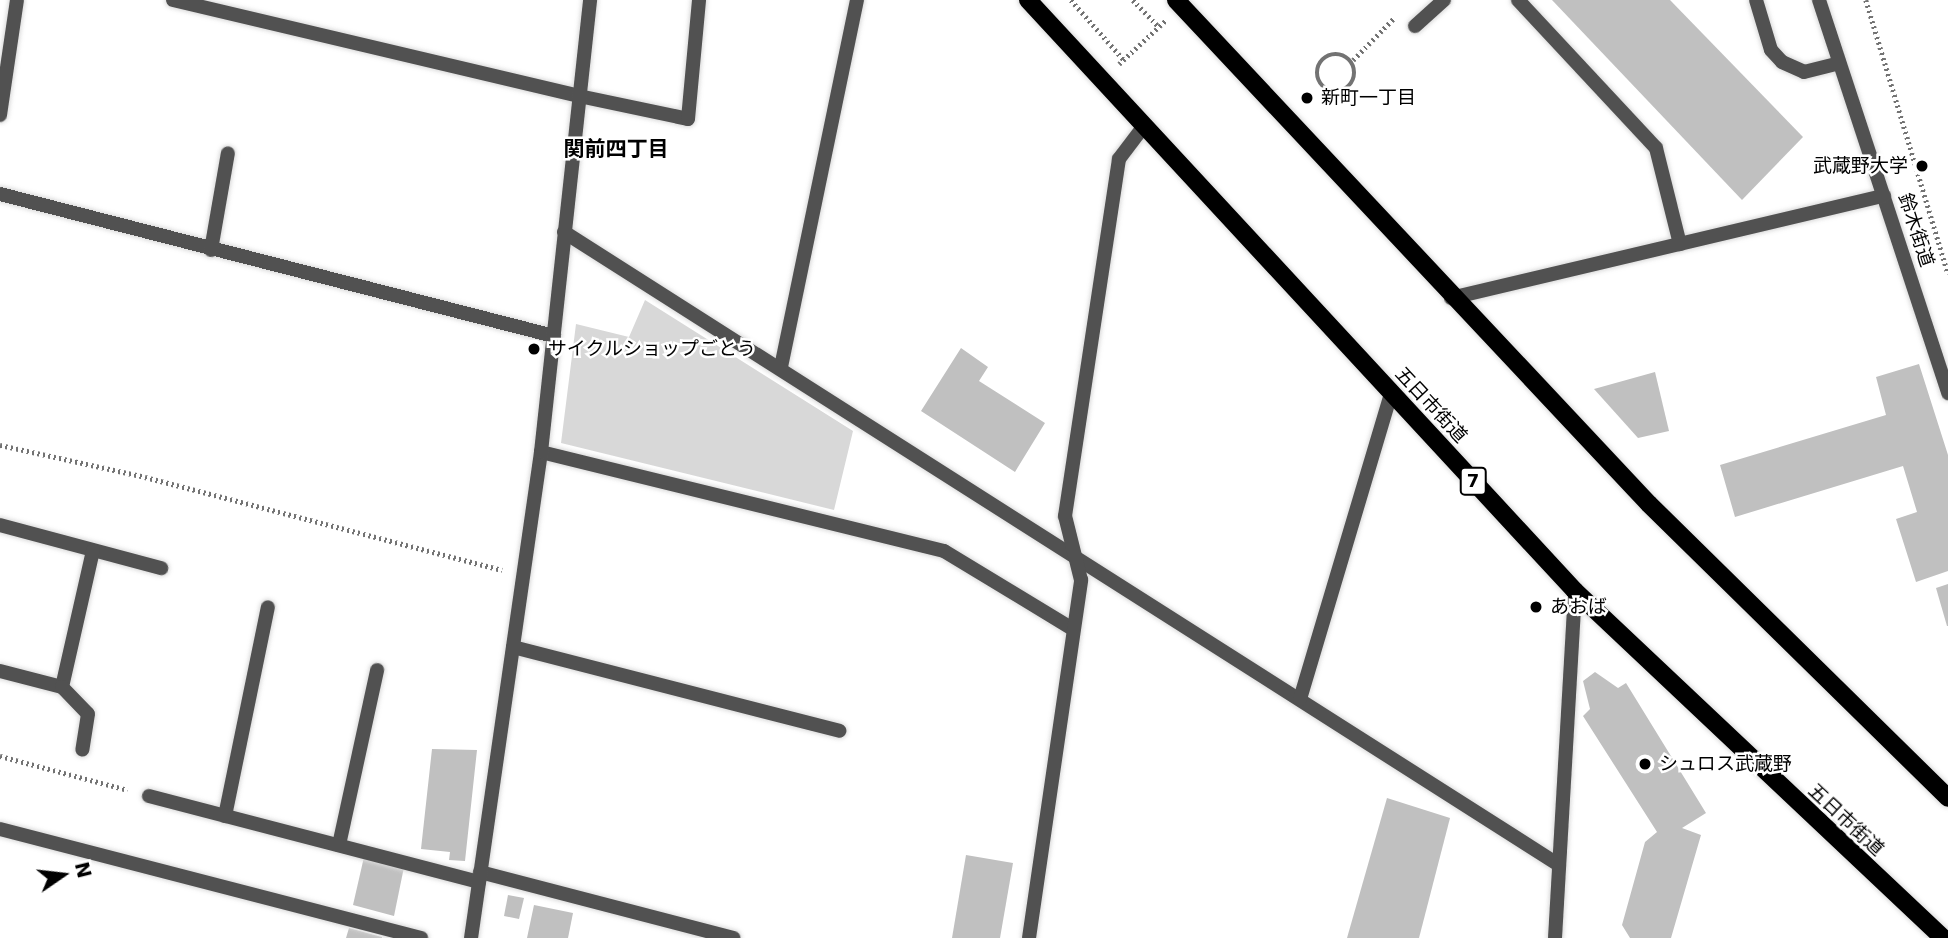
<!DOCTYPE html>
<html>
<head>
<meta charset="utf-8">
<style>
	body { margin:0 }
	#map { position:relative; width:1948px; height:938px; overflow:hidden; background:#fff; font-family:"DejaVu Sans","Noto Sans JP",sans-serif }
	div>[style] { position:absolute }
	.green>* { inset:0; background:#d8d8d8 }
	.building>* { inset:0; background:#c0c0c0 }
	.path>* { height:4.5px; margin-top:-2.25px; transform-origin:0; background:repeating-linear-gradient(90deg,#737373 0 2px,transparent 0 5.5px) }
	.path>.ring { margin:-2.25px; padding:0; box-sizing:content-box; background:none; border:4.5px solid #737373; border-radius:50% }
	.roads { filter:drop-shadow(0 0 2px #dbdbdb) drop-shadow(0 0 2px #dbdbdb) }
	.service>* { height:14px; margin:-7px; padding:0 7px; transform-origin:7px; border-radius:7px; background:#515151 }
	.minor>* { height:14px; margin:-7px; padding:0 7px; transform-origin:7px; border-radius:7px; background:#515151 }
	.primary>* { height:18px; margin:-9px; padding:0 9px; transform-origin:9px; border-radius:9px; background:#000 }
	.dots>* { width:19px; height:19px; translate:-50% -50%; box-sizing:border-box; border:4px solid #fff; border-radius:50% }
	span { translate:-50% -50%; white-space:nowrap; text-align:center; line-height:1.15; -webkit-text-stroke:5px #fff; paint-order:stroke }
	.shield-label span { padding:2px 5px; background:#fff; border:2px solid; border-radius:5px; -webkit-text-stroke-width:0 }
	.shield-label { font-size:18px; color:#000; font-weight:700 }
	.poi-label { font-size:19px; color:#000 }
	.left { translate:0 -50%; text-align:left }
	.right { translate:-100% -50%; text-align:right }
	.street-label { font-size:19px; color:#000 }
	.neighbourhood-label { font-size:21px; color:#000; font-weight:700 }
	.north { position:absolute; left:28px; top:840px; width:70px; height:70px; -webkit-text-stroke:5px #fff; paint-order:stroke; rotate:76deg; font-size:19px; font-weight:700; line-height:28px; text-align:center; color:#000 }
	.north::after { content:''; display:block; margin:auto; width:24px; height:32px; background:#000; clip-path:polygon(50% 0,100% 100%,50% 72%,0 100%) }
</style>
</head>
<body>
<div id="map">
	<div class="green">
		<i style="clip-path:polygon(645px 300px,853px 431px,834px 510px,561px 443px,576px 324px,629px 337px)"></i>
	</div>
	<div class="building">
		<i style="clip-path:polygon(1552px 0,1670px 0,1803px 137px,1742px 200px)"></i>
		<i style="clip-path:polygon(961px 348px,988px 367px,979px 381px,1045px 423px,1015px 472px,921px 411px)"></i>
		<i style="clip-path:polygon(1919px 364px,1948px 455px,1948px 571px,1916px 582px,1896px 519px,1917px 512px,1903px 466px,1735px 517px,1720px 465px,1886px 415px,1876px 377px)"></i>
		<i style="clip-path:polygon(1655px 372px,1669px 431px,1638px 438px,1594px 389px)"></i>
		<i style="clip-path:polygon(1948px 584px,1948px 626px,1947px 626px,1936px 588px)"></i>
		<i style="clip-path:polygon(1595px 672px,1618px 688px,1626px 683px,1706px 813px,1682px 828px,1701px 835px,1671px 938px,1630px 938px,1622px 925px,1645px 842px,1657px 832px,1583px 716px,1590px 709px,1583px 681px)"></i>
		<i style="clip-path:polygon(432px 749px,477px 750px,465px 861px,449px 860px,450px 852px,421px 849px)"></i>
		<i style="clip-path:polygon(1387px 798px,1450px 818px,1419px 938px,1347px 938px)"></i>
		<i style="clip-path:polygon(966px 855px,1013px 863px,1000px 938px,952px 938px)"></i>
		<i style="clip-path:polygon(364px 857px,404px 867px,394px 916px,353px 905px)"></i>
		<i style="clip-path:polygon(508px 895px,524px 898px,519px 919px,504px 916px)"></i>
		<i style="clip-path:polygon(534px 905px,573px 913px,568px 938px,527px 938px)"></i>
		<i style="clip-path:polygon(349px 928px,382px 937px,382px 938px,346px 938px)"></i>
	</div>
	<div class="path">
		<i style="left:1071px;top:0;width:80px;rotate:48.5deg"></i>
		<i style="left:1133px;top:0;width:37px;rotate:46deg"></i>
		<i style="left:1866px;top:0;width:286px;rotate:73.3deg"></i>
		<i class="ring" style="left:1317px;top:54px;width:33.5px;height:33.5px"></i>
		<i style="left:1353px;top:60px;width:59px;rotate:-45.7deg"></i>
		<i style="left:1119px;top:64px;width:64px;rotate:-43.1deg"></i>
		<i style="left:0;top:445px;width:148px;rotate:12.4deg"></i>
		<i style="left:145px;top:477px;width:369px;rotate:14.6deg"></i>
		<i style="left:0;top:756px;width:132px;rotate:14.9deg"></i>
	</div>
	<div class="roads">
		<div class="service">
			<i style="left:1518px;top:0;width:202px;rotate:47deg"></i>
			<i style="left:1656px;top:148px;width:99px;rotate:76deg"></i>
			<i style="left:1756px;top:0;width:52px;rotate:73.3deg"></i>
			<i style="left:1771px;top:50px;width:16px;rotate:47deg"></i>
			<i style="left:1782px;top:62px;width:24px;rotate:24deg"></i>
			<i style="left:1804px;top:72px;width:36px;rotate:-14deg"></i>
			<i style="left:1415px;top:26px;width:39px;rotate:-42deg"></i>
			<i style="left:579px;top:96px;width:111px;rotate:11.9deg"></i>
			<i style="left:688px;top:119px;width:120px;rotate:-84.7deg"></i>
			<i style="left:0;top:115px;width:116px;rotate:-81.6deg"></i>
			<i style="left:0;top:194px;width:572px;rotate:14.38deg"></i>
			<i style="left:211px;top:250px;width:98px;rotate:-80.1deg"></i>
			<i style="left:781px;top:367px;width:375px;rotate:-78.3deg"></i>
			<i style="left:0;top:525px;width:167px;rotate:15deg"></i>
			<i style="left:0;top:671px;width:64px;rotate:14.5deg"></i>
			<i style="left:62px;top:687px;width:140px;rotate:-77.2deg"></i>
			<i style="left:62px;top:687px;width:37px;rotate:46deg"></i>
			<i style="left:88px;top:714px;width:36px;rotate:99deg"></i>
			<i style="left:225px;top:816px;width:213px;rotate:-78.4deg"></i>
			<i style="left:0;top:829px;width:435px;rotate:14.5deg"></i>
			<i style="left:339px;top:845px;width:179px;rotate:-77.7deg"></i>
		</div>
		<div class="minor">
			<i style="left:173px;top:0;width:417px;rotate:13.3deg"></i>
			<i style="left:1819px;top:0;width:414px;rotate:71.8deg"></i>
			<i style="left:564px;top:232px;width:1179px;rotate:32.46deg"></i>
			<i style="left:1451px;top:298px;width:445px;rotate:-13.3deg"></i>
			<i style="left:541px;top:452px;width:415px;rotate:13.8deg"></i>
			<i style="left:944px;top:551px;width:149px;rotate:31.2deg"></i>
			<i style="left:513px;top:647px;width:337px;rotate:14.4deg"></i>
			<i style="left:1300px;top:699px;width:319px;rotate:-73.4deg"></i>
			<i style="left:149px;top:796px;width:341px;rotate:14.6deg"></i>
			<i style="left:480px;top:872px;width:262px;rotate:14.6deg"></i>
			<i style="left:471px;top:938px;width:491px;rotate:-81.8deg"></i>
			<i style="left:541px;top:452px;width:455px;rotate:-83.8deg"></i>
			<i style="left:1029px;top:938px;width:362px;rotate:-81.7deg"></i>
			<i style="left:1081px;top:580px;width:66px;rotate:-104deg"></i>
			<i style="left:1065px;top:516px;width:361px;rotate:-81.4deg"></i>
			<i style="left:1119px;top:159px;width:41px;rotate:-52.9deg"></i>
			<i style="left:1555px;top:938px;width:348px;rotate:-86.7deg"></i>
		</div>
		<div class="primary">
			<i style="left:1028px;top:0;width:805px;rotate:47.21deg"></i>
			<i style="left:1575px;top:591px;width:506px;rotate:43.32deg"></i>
			<i style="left:1176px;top:0;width:691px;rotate:46.82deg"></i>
			<i style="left:1649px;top:504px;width:419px;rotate:44.5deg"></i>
		</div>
	</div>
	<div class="dots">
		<i style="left:1307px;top:98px;background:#000"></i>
		<i style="left:1922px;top:166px;background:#000"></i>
		<i style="left:534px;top:349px;background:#000"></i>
		<i style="left:1536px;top:607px;background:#000"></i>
		<i style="left:1645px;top:764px;background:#000"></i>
	</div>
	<div class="shield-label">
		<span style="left:1473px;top:481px">7</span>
	</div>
	<div class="poi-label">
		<span class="left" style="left:1321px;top:98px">新町一丁目</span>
		<span class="right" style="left:1908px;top:166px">武蔵野大学</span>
		<span class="left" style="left:548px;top:349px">サイクルショップごとう</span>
		<span class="left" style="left:1550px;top:607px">あおば</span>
		<span class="left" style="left:1659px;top:764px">シュロス武蔵野</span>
	</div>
	<div class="street-label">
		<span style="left:1916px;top:230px;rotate:72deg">鈴木街道</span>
		<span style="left:1431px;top:405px;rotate:47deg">五日市街道</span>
		<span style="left:1846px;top:820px;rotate:43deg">五日市街道</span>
	</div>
	<div class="neighbourhood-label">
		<span style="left:616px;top:149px">関前四丁目</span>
	</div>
	<div class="north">N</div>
</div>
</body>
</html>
